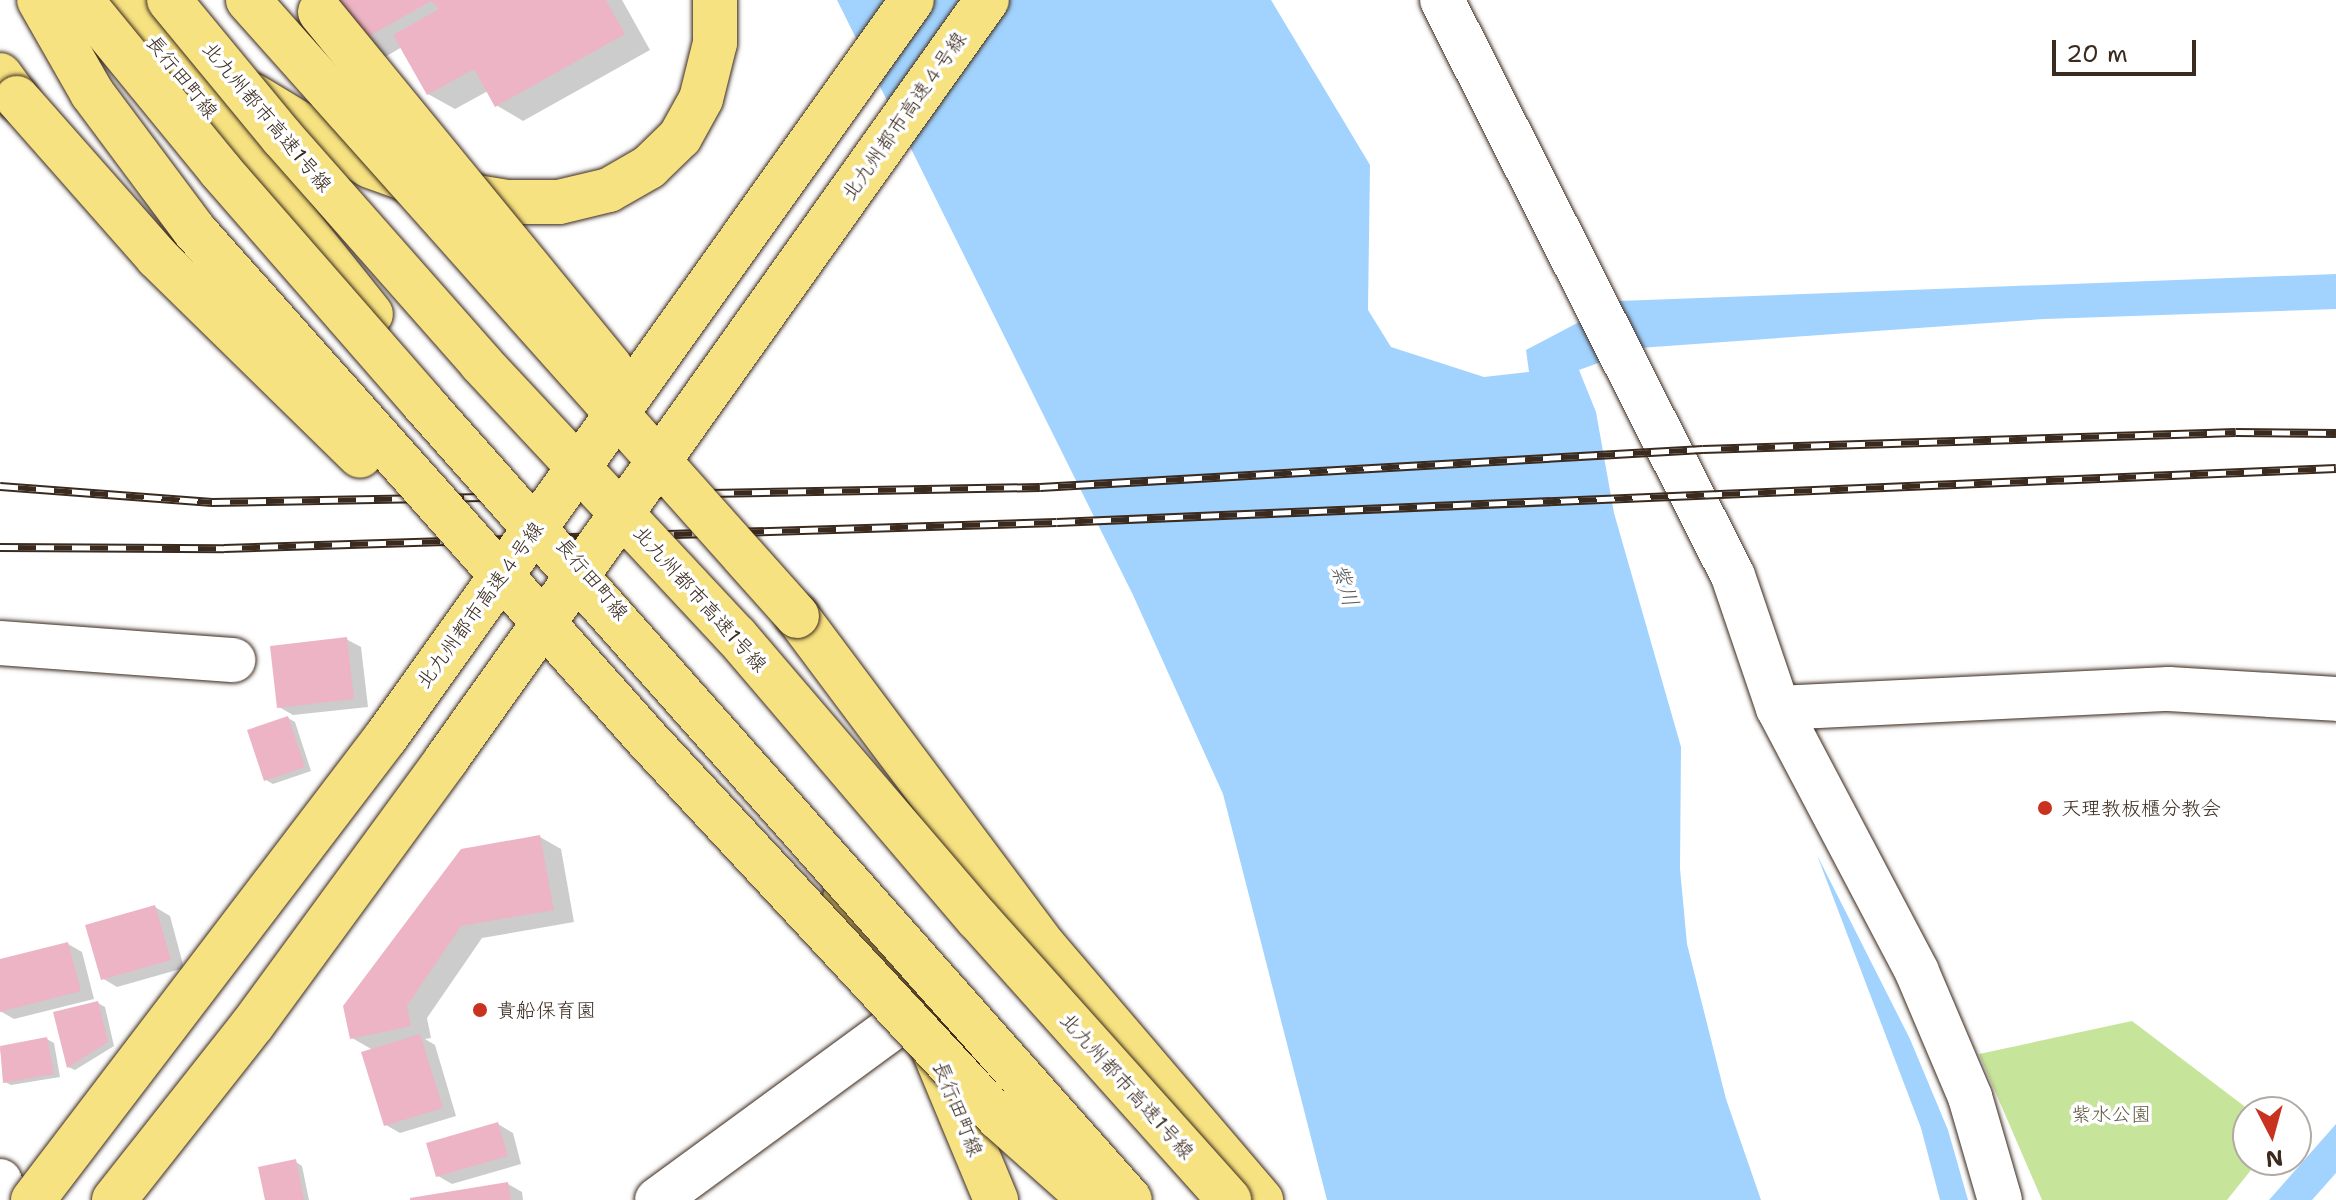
<!DOCTYPE html>
<html>
<head>
<meta charset="utf-8">
<style>
	body { margin:0 }
	#map { position:relative; width:2336px; height:1200px; overflow:hidden; background:#fff; font-family:"Shantell Sans","Klee One",sans-serif }
	div>[style] { position:absolute }
	.green>* { inset:0; background:#c7e49b }
	.water>* { inset:0; background:#a1d3fe }
	.shadow>* { inset:0; background:#0003 }
	.building>* { inset:0; background:#edb4c5 }
	.roads { filter:drop-shadow(0 0 2px #3b2a1e) drop-shadow(0 0 2px #3b2a1e) }
	.street>* { height:44px; margin:-22px; padding:0 22px; transform-origin:22px; border-radius:22px; background:#fff }
	.primary>* { height:44px; margin:-22px; padding:0 22px; transform-origin:22px; border-radius:22px; background:#f7e281 }
	.highway>* { height:44px; margin:-22px; padding:0 22px; transform-origin:22px; border-radius:22px; background:#f7e281 }
	.rail>* { height:9px; margin-top:-4.5px; transform-origin:0; background:repeating-linear-gradient(90deg,#fff 0 18px,#3b2a1e 0 36px); box-sizing:border-box; border-block:2px solid #3b2a1e }
	.bridges { filter:drop-shadow(0 0 2px #3b2a1e) drop-shadow(0 0 2px #3b2a1e) }
	.highway-bridge>* { height:44px; margin:-22px; padding:0 22px; transform-origin:22px; border-radius:22px; background:#f7e281 }
	.dots>* { width:22px; height:22px; translate:-50% -50%; box-sizing:border-box; border:4px solid #fff; border-radius:50% }
	span { translate:-50% -50%; white-space:nowrap; text-align:center; line-height:1.15; -webkit-text-stroke:7px #fff; paint-order:stroke }
	.street-label { font-size:20px; color:#3b2a1e }
	.poi-label { font-size:20px; color:#3b2a1e }
	.left { translate:0 -50%; text-align:left }
	.park-label { font-size:20px; color:#5e583d }
	.water-label { font-size:22px; color:#5a5d61; font-style:italic }
	.north { position:absolute; left:2232px; top:1096px; width:80px; height:80px; box-sizing:border-box; background:#fff; border:2px solid #b1aaa5; border-radius:50%; rotate:174deg; font-size:22px; font-weight:700; line-height:32px; text-align:center; color:#3b2a1e }
	.north::after { content:''; display:block; margin:auto; width:28px; height:36px; background:#c8321e; clip-path:polygon(50% 0,100% 100%,50% 72%,0 100%) }
	.scale { position:absolute; left:2052px; top:40px; width:144px; height:36px; box-sizing:border-box; border:4px solid #3b2a1e; border-top:0; padding-left:10px; font-size:24px; line-height:28px; white-space:nowrap; color:#3b2a1e; -webkit-text-stroke:6px #fff; paint-order:stroke }
</style>
</head>
<body>
<div id="map">
	<div class="green">
		<i style="clip-path:polygon(2132px 1021px,2252px 1112px,2248px 1160px,2259px 1160px,2227px 1200px,2042px 1200px,1979px 1054px)"></i>
	</div>
	<div class="water">
		<i style="clip-path:polygon(837px 0,1271px 0,1370px 165px,1368px 310px,1391px 347px,1484px 377px,1529px 372px,1526px 350px,1619px 301px,2336px 274px,2336px 309px,2044px 319px,1639px 348px,1579px 370px,1596px 412px,1614px 513px,1681px 747px,1680px 869px,1687px 944px,1726px 1099px,1761px 1200px,1327px 1200px,1223px 794px,1133px 595px)"></i>
		<i style="clip-path:polygon(1817px 855px,1910px 1039px,1948px 1130px,1968px 1200px,1940px 1200px,1921px 1128px)"></i>
		<i style="clip-path:polygon(2336px 1124px,2336px 1173px,2312px 1200px,2269px 1200px)"></i>
	</div>
	<div class="shadow">
		<i style="clip-path:polygon(336px 0,622px 0,650px 50px,523px 121px,496px 105px,488px 91px,455px 109px,428px 94px,402px 47px,385px 57px,359px 41px)"></i>
		<i style="clip-path:polygon(346px 639px,361px 647px,368px 707px,293px 715px,279px 707px)"></i>
		<i style="clip-path:polygon(288px 718px,295px 722px,311px 771px,273px 784px,266px 780px)"></i>
		<i style="clip-path:polygon(540px 837px,561px 849px,574px 922px,482px 938px,427px 1018px,431px 1038px,425px 1039px,435px 1045px,456px 1116px,400px 1133px,386px 1125px,373px 1050px,352px 1038px)"></i>
		<i style="clip-path:polygon(155px 907px,170px 916px,184px 968px,117px 987px,102px 978px)"></i>
		<i style="clip-path:polygon(68px 944px,82px 952px,94px 999px,14px 1019px,0 1011px,0 961px)"></i>
		<i style="clip-path:polygon(98px 1003px,105px 1007px,114px 1046px,75px 1070px,68px 1067px)"></i>
		<i style="clip-path:polygon(47px 1039px,54px 1043px,60px 1077px,11px 1085px,5px 1082px,0 1048px)"></i>
		<i style="clip-path:polygon(498px 1124px,513px 1133px,521px 1164px,452px 1184px,438px 1176px)"></i>
		<i style="clip-path:polygon(296px 1162px,302px 1166px,309px 1200px,267px 1200px)"></i>
		<i style="clip-path:polygon(508px 1184px,522px 1192px,523px 1200px,412px 1200px)"></i>
	</div>
	<div class="building">
		<i style="clip-path:polygon(333px 0,606px 0,625px 34px,495px 107px,474px 69px,427px 95px,393px 35px,439px 9px,431px 1px,357px 43px)"></i>
		<i style="clip-path:polygon(347px 637px,354px 699px,277px 708px,270px 646px)"></i>
		<i style="clip-path:polygon(288px 716px,305px 767px,264px 781px,247px 730px)"></i>
		<i style="clip-path:polygon(540px 835px,554px 910px,461px 926px,407px 1006px,411px 1026px,350px 1039px,343px 1006px,461px 849px)"></i>
		<i style="clip-path:polygon(155px 905px,171px 960px,101px 980px,85px 925px)"></i>
		<i style="clip-path:polygon(68px 942px,81px 991px,0 1012px,0 959px)"></i>
		<i style="clip-path:polygon(98px 1001px,108px 1042px,67px 1068px,53px 1012px)"></i>
		<i style="clip-path:polygon(420px 1034px,443px 1108px,384px 1126px,361px 1052px)"></i>
		<i style="clip-path:polygon(47px 1037px,54px 1074px,3px 1083px,0 1046px)"></i>
		<i style="clip-path:polygon(498px 1122px,508px 1156px,436px 1177px,426px 1143px)"></i>
		<i style="clip-path:polygon(296px 1159px,304px 1200px,265px 1200px,258px 1167px)"></i>
		<i style="clip-path:polygon(508px 1182px,511px 1200px,410px 1200px,410px 1198px)"></i>
	</div>
	<div class="roads">
		<div class="street">
			<i style="left:1442px;top:0;width:645px;rotate:63.2deg"></i>
			<i style="left:1733px;top:576px;width:139px;rotate:71.2deg"></i>
			<i style="left:1778px;top:708px;width:298px;rotate:62.2deg"></i>
			<i style="left:1917px;top:972px;width:136px;rotate:67deg"></i>
			<i style="left:1970px;top:1097px;width:107px;rotate:73.8deg"></i>
			<i style="left:0;top:643px;width:234px;rotate:4.2deg"></i>
			<i style="left:1778px;top:708px;width:391px;rotate:-2.8deg"></i>
			<i style="left:2169px;top:689px;width:167px;rotate:3.4deg"></i>
			<i style="left:0;top:1181px;width:20px;rotate:75deg"></i>
			<i style="left:657px;top:1200px;width:322px;rotate:-36.2deg"></i>
		</div>
		<div class="primary">
			<i style="left:125px;top:5px;width:395px;rotate:51.5deg"></i>
			<i style="left:845px;top:898px;width:133px;rotate:57.3deg"></i>
			<i style="left:917px;top:1010px;width:206px;rotate:67.4deg"></i>
		</div>
		<div class="highway">
			<i style="left:138px;top:0;width:77px;rotate:42.4deg"></i>
			<i style="left:0;top:75px;width:29px;rotate:54deg"></i>
			<i style="left:254px;top:96px;width:135px;rotate:31.1deg"></i>
			<i style="left:370px;top:166px;width:74px;rotate:19.7deg"></i>
			<i style="left:440px;top:191px;width:68px;rotate:9.3deg"></i>
			<i style="left:507px;top:202px;width:52px"></i>
			<i style="left:559px;top:202px;width:51px;rotate:-13.5deg"></i>
			<i style="left:609px;top:190px;width:46px;rotate:-29.9deg"></i>
			<i style="left:649px;top:167px;width:43px;rotate:-44.1deg"></i>
			<i style="left:680px;top:137px;width:43px;rotate:-61.1deg"></i>
			<i style="left:701px;top:99px;width:58px;rotate:-76deg"></i>
			<i style="left:715px;top:43px;width:43px;rotate:-90deg"></i>
			<i style="left:797px;top:616px;width:414px;rotate:53.2deg"></i>
			<i style="left:1045px;top:947px;width:333px;rotate:49.5deg"></i>
		</div>
	</div>
	<div class="rail">
		<i style="left:0;top:486px;width:213px;rotate:4.3deg"></i>
		<i style="left:212px;top:502px;width:828px;rotate:-1.04deg"></i>
		<i style="left:1040px;top:487px;width:664px;rotate:-3.28deg"></i>
		<i style="left:1703px;top:449px;width:533px;rotate:-1.83deg"></i>
		<i style="left:2236px;top:432px;width:100px;rotate:0.6deg"></i>
		<i style="left:0;top:547px;width:224px;rotate:0.3deg"></i>
		<i style="left:224px;top:548px;width:833px;rotate:-1.79deg"></i>
		<i style="left:1057px;top:522px;width:1280px;rotate:-2.42deg"></i>
	</div>
	<div class="bridges">
		<div class="highway-bridge">
			<i style="left:39px;top:0;width:107px;rotate:60.3deg"></i>
			<i style="left:92px;top:93px;width:171px;rotate:53.3deg"></i>
			<i style="left:194px;top:230px;width:681px;rotate:48.33deg"></i>
			<i style="left:647px;top:739px;width:517px;rotate:47.12deg"></i>
			<i style="left:999px;top:1118px;width:123px;rotate:41.7deg"></i>
			<i style="left:81px;top:0;width:220px;rotate:50.7deg"></i>
			<i style="left:220px;top:170px;width:309px;rotate:48.9deg"></i>
			<i style="left:423px;top:403px;width:1065px;rotate:48.42deg"></i>
			<i style="left:169px;top:0;width:178px;rotate:50.5deg"></i>
			<i style="left:282px;top:137px;width:301px;rotate:48.6deg"></i>
			<i style="left:481px;top:363px;width:374px;rotate:47deg"></i>
			<i style="left:736px;top:636px;width:372px;rotate:49.5deg"></i>
			<i style="left:978px;top:919px;width:377px;rotate:48.2deg"></i>
			<i style="left:248px;top:0;width:825px;rotate:48.29deg"></i>
			<i style="left:320px;top:12px;width:459px;rotate:50.7deg"></i>
			<i style="left:17px;top:98px;width:212px;rotate:48.6deg"></i>
			<i style="left:157px;top:257px;width:284px;rotate:44.4deg"></i>
			<i style="left:33px;top:1200px;width:582px;rotate:-52.68deg"></i>
			<i style="left:386px;top:737px;width:905px;rotate:-54.48deg"></i>
			<i style="left:114px;top:1200px;width:224px;rotate:-51.7deg"></i>
			<i style="left:253px;top:1024px;width:327px;rotate:-53.8deg"></i>
			<i style="left:446px;top:760px;width:933px;rotate:-54.56deg"></i>
		</div>
	</div>
	<div class="dots">
		<i style="left:2045px;top:808px;background:#c8321e"></i>
		<i style="left:480px;top:1010px;background:#c8321e"></i>
	</div>
	<div class="street-label">
		<span style="left:182px;top:77px;rotate:51deg">長行田町線</span>
		<span style="left:904px;top:116px;rotate:-55deg">北九州都市高速４号線</span>
		<span style="left:267px;top:117px;rotate:50deg">北九州都市高速1号線</span>
		<span style="left:592px;top:579px;rotate:50deg">長行田町線</span>
		<span style="left:700px;top:599px;rotate:48deg">北九州都市高速1号線</span>
		<span style="left:480px;top:605px;rotate:-54deg">北九州都市高速４号線</span>
		<span style="left:1127px;top:1086px;rotate:48deg">北九州都市高速1号線</span>
		<span style="left:958px;top:1109px;rotate:68deg">長行田町線</span>
	</div>
	<div class="poi-label">
		<span class="left" style="left:2061px;top:808px">天理教板櫃分教会</span>
		<span class="left" style="left:496px;top:1010px">貴船保育園</span>
	</div>
	<div class="park-label">
		<span style="left:2111px;top:1114px">紫水公園</span>
	</div>
	<div class="water-label">
		<span style="left:1345px;top:585px;rotate:72deg">紫川</span>
	</div>
	<div class="north">N</div>
	<div class="scale">20 m</div>
</div>
</body>
</html>
